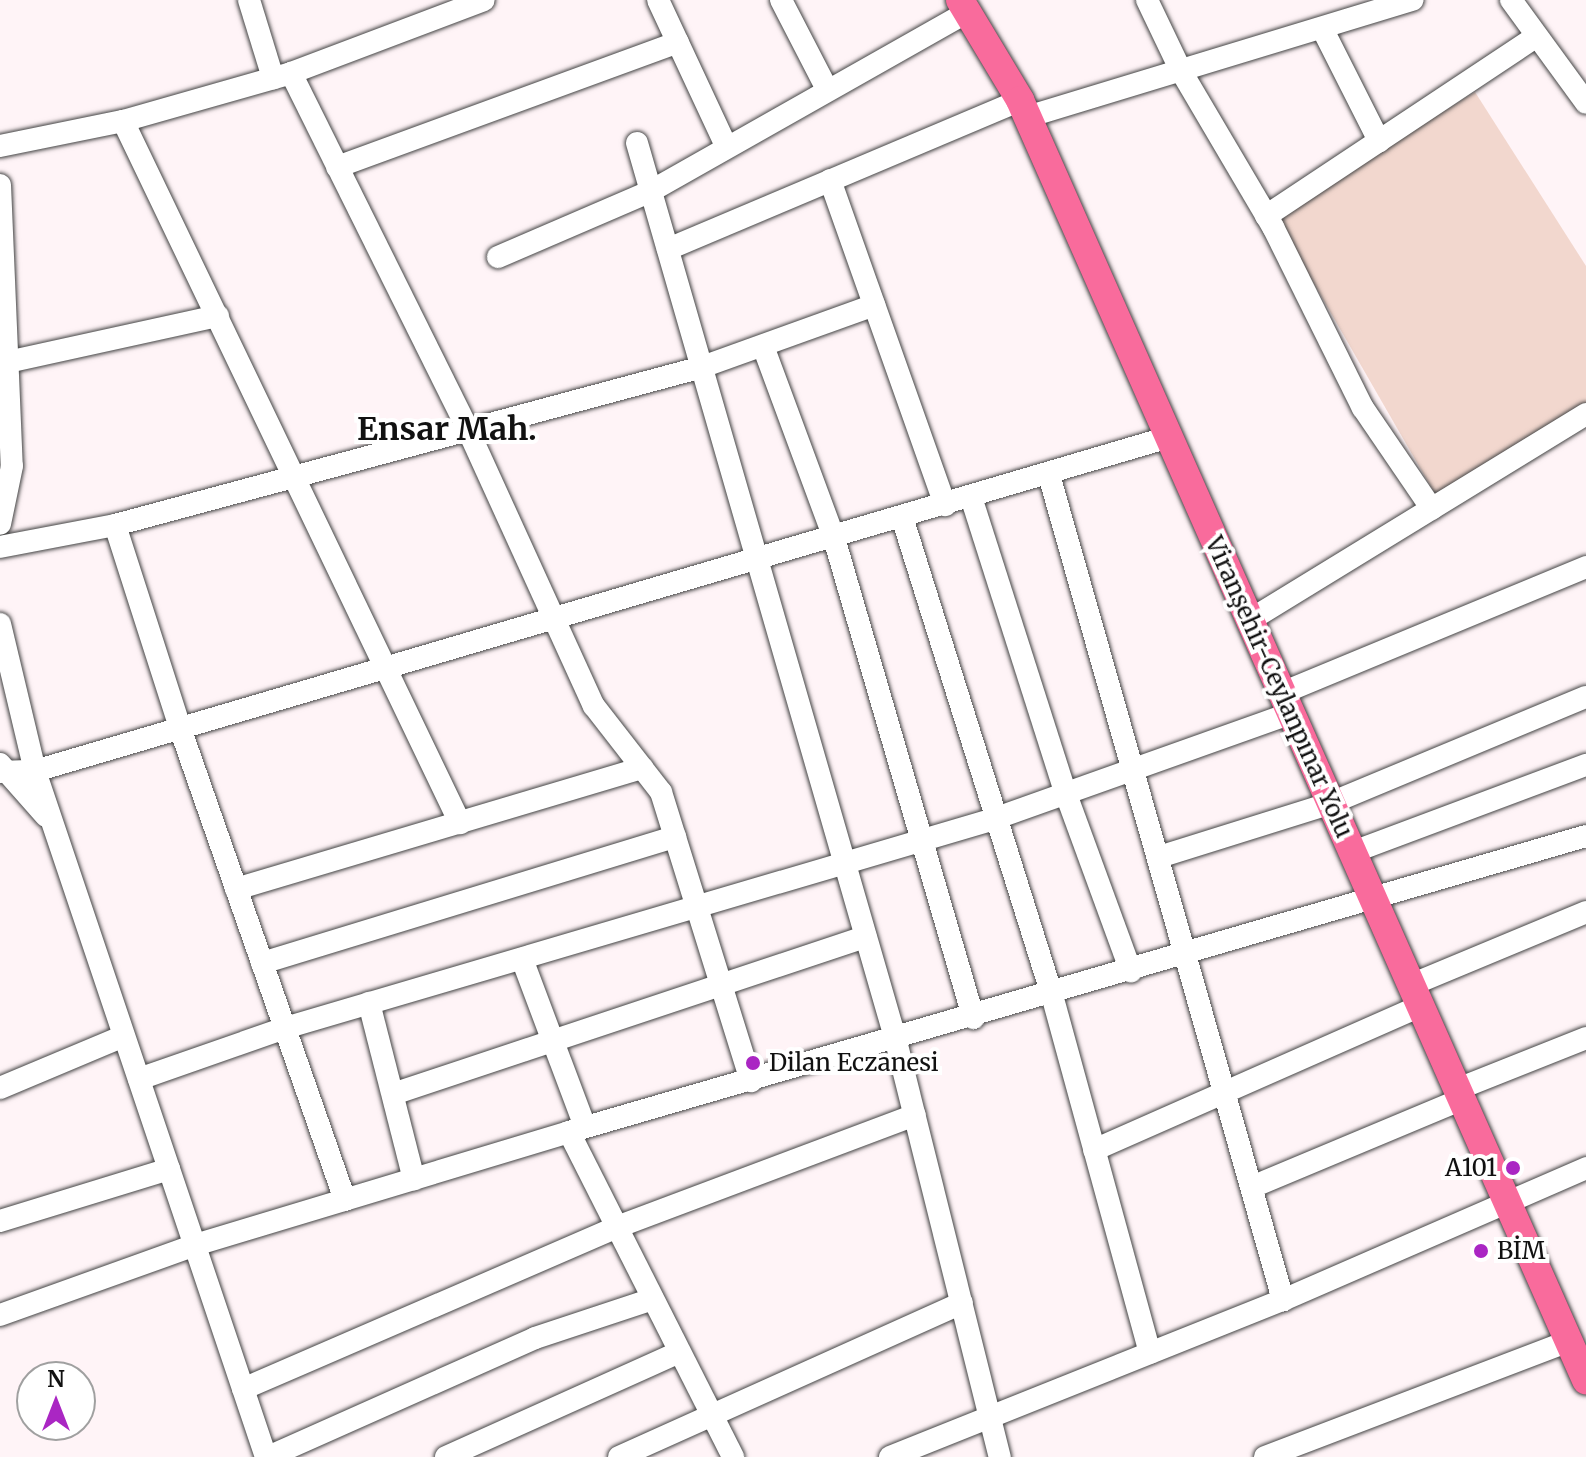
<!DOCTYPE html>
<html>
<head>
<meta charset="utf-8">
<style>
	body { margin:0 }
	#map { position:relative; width:1586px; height:1457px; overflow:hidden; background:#fff4f7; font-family:Merriweather,serif }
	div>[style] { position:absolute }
	.pitch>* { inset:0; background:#f2d7ce }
	.roads { filter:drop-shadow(0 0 2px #444) drop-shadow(0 0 2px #444) }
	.minor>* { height:22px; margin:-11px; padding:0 11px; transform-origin:11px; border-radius:11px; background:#fff }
	.major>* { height:28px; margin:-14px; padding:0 14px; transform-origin:14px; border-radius:14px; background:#f96b9c }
	.dots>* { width:22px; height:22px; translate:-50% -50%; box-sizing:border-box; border:4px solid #fff; border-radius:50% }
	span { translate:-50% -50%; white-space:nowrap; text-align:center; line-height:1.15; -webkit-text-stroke:8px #fff; paint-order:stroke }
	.street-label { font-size:24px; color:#111 }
	.poi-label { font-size:24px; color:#111 }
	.left { translate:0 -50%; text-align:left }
	.right { translate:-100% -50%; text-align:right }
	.district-label { font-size:32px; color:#111; font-weight:700 }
	.north { position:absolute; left:16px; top:1361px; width:80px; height:80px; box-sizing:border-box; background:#fff; border:2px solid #a0a0a0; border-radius:50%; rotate:0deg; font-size:22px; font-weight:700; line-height:32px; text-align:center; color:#111 }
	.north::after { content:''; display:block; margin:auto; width:28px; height:36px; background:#aa26c3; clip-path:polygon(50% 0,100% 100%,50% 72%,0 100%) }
</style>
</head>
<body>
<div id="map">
	<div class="pitch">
		<i style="clip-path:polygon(1475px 92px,1586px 266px,1586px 405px,1435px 494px,1275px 216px)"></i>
	</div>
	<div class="roads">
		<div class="minor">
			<i style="left:249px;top:0;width:82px;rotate:72.9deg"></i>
			<i style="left:658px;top:0;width:161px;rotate:65deg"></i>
			<i style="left:781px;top:0;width:100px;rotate:62.7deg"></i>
			<i style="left:1147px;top:0;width:79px;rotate:64.4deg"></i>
			<i style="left:1181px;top:71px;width:181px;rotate:59.5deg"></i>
			<i style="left:1273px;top:227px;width:202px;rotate:63.6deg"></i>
			<i style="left:1363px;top:408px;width:122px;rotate:55.7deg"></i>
			<i style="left:1511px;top:0;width:127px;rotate:53.9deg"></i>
			<i style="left:1322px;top:28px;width:127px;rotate:63.2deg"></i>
			<i style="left:291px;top:73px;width:398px;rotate:63.6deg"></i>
			<i style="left:468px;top:430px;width:303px;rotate:65.5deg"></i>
			<i style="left:594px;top:706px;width:109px;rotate:52.1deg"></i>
			<i style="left:661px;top:792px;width:303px;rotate:72.7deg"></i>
			<i style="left:1027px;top:117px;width:403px;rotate:-16.9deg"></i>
			<i style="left:123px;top:121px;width:779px;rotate:64.36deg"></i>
			<i style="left:637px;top:143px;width:935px;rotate:73.91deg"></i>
			<i style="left:896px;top:1041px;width:429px;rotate:76deg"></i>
			<i style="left:0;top:146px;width:126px;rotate:-11.5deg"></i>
			<i style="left:123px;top:121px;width:175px;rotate:-15.9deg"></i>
			<i style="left:291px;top:73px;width:206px;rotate:-20.7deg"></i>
			<i style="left:337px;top:167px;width:363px;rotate:-20.1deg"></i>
			<i style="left:830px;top:180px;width:345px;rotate:70.5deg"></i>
			<i style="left:0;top:185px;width:281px;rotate:87.6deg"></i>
			<i style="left:12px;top:466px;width:59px;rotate:101.7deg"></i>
			<i style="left:1266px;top:216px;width:325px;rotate:-33.6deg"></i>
			<i style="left:668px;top:249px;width:382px;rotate:-22.9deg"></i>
			<i style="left:498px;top:257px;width:167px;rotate:-23.3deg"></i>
			<i style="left:651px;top:191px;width:362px;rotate:-29.5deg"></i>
			<i style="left:763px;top:346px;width:205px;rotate:69.7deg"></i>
			<i style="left:834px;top:538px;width:500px;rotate:73.8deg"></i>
			<i style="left:8px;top:362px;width:215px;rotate:-12.4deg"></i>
			<i style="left:1049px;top:475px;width:858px;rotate:74.16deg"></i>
			<i style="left:971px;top:497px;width:312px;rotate:72.3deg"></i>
			<i style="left:1066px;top:794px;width:189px;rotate:69.9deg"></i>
			<i style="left:902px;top:517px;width:501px;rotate:72.58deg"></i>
			<i style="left:1052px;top:995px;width:371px;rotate:74.7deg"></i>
			<i style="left:115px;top:525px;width:213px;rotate:72.2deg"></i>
			<i style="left:180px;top:728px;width:500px;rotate:70.73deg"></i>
			<i style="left:0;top:547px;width:117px;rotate:-10.8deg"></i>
			<i style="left:115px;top:525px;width:608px;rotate:-15.06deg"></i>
			<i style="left:702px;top:367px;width:183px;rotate:-19.8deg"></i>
			<i style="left:1250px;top:620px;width:394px;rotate:-31.5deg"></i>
			<i style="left:0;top:624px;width:151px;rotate:76.6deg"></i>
			<i style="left:35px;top:771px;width:724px;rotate:71.39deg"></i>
			<i style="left:1282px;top:693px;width:329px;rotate:-22.5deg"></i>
			<i style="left:0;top:764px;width:69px;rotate:48.5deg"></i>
			<i style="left:0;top:772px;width:35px;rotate:-2deg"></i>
			<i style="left:35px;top:771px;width:1182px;rotate:-16.41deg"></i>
			<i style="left:1353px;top:852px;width:249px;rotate:-20.5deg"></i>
			<i style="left:1159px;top:857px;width:180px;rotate:-17.4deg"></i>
			<i style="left:1331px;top:803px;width:276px;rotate:-22.6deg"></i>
			<i style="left:236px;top:889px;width:424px;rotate:-16.6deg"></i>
			<i style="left:522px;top:959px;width:179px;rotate:69.4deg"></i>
			<i style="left:262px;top:963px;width:432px;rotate:-17deg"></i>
			<i style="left:1411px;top:985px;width:190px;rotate:-22.6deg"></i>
			<i style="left:369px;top:1003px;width:182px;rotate:75.7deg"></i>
			<i style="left:139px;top:1079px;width:155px;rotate:-19.3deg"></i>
			<i style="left:285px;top:1028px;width:739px;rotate:-16.42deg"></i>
			<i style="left:994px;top:819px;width:315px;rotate:-19.6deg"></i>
			<i style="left:0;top:1088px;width:134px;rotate:-22.8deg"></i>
			<i style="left:1458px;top:1089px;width:138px;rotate:-21.7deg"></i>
			<i style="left:393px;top:1094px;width:498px;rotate:-18.4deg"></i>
			<i style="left:569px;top:1132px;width:364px;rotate:63.2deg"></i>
			<i style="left:1094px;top:1150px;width:357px;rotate:-23.8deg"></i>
			<i style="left:1252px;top:1187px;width:228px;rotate:-22.7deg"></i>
			<i style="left:0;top:1221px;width:177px;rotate:-17.1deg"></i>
			<i style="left:0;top:1315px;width:207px;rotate:-19.7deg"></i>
			<i style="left:195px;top:1245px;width:391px;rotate:-16.8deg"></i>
			<i style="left:569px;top:1132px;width:1059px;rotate:-16.23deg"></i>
			<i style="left:243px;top:1389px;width:408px;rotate:-23.4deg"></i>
			<i style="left:617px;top:1227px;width:318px;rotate:-20.6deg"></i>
			<i style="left:268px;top:1457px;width:292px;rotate:-24deg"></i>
			<i style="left:535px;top:1338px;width:124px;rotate:-18.3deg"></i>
			<i style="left:446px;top:1457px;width:256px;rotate:-24.2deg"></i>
			<i style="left:619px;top:1457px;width:376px;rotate:-24.2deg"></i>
			<i style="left:890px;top:1457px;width:423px;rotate:-21.8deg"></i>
			<i style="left:1283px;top:1300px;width:331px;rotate:-23.5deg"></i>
			<i style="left:1265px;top:1457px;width:324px;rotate:-20.9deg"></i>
		</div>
		<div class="major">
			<i style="left:960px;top:0;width:117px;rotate:59deg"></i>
			<i style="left:1020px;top:100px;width:1400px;rotate:66.15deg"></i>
		</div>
	</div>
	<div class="dots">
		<i style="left:753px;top:1063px;background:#aa26c3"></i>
		<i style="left:1513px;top:1168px;background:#aa26c3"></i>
		<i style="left:1481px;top:1251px;background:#aa26c3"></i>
	</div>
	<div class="street-label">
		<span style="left:1279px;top:687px;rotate:66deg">Viranşehir-Ceylanpınar Yolu</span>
	</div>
	<div class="poi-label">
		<span class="left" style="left:769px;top:1063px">Dilan Eczanesi</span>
		<span class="right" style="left:1497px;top:1168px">A101</span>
		<span class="left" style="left:1497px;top:1251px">BİM</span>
	</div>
	<div class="district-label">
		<span style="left:447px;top:429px">Ensar Mah.</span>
	</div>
	<div class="north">N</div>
</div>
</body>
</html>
